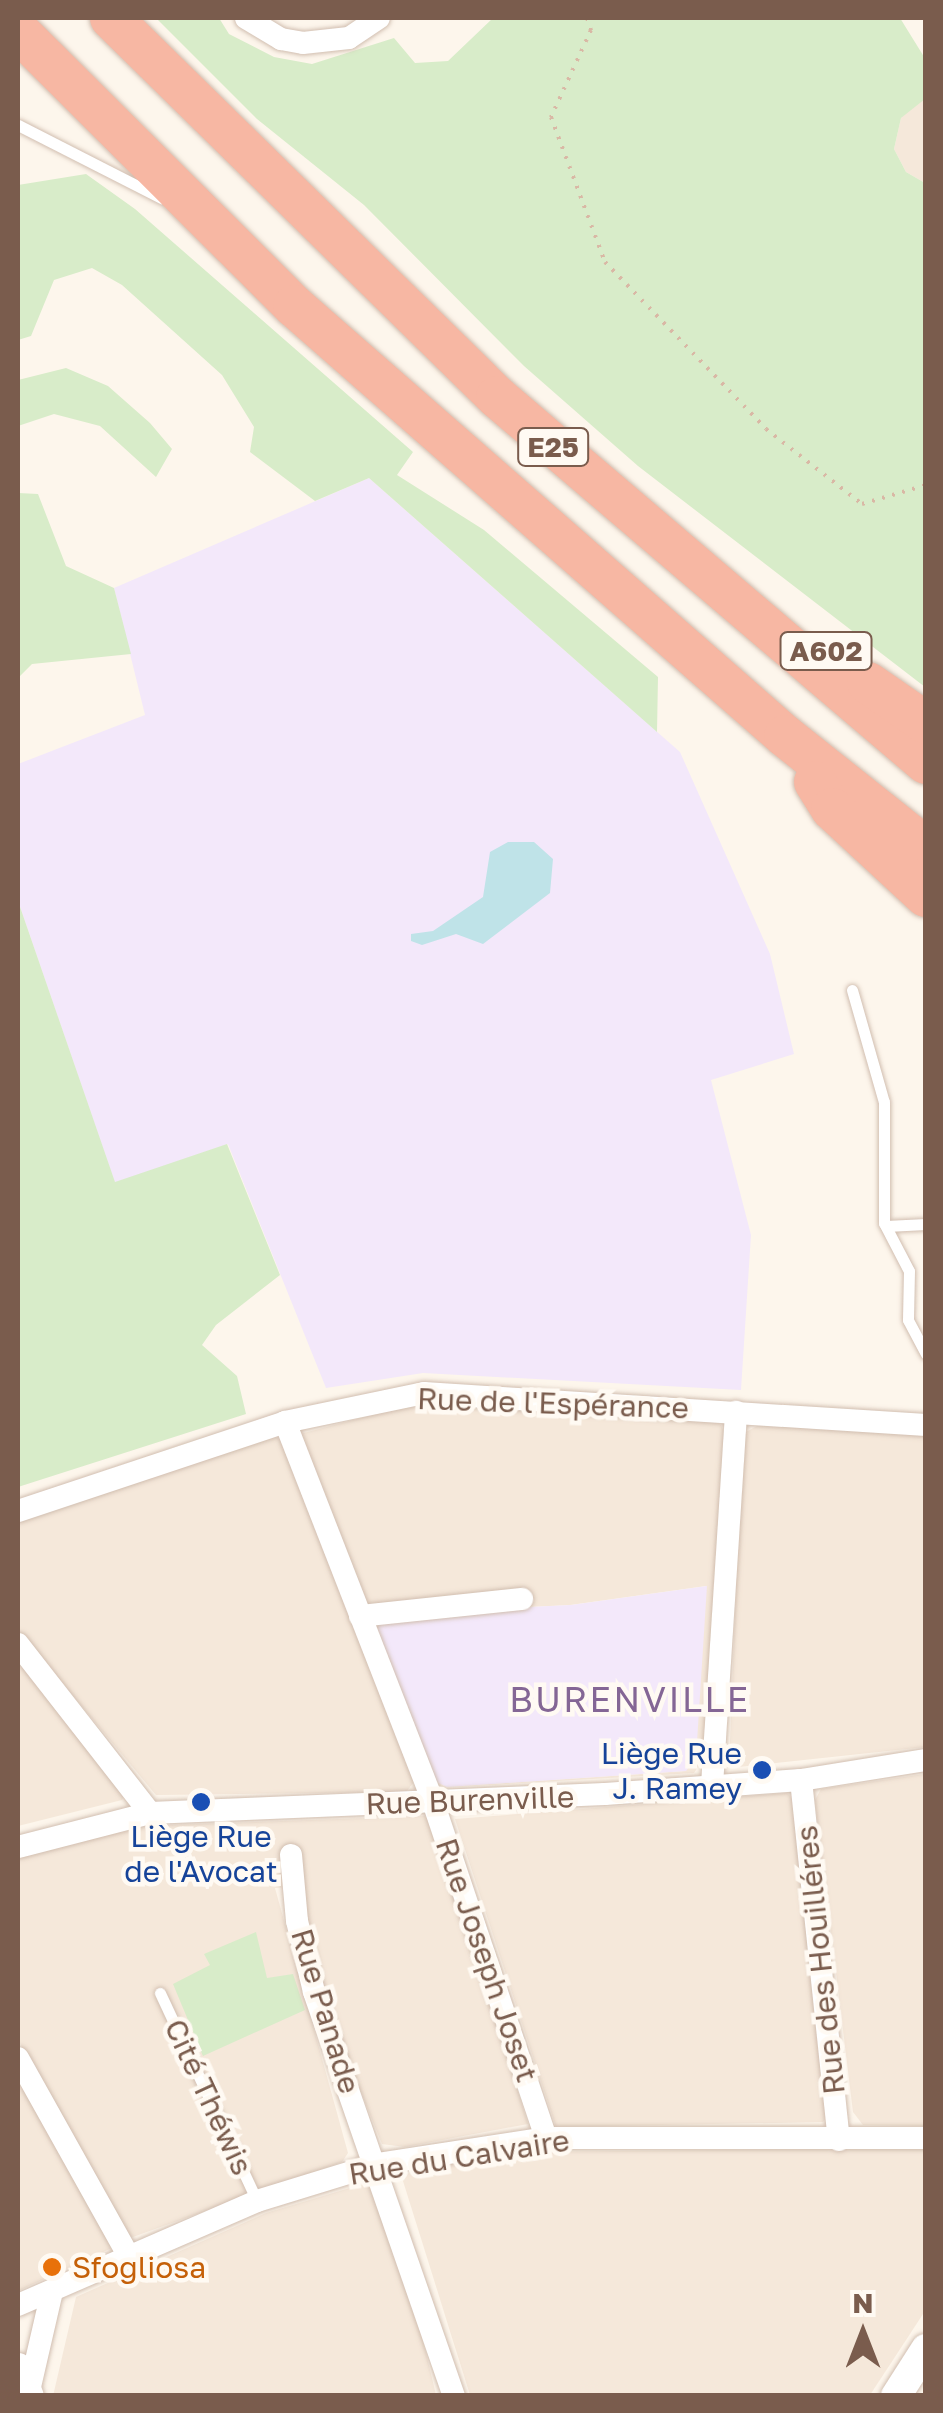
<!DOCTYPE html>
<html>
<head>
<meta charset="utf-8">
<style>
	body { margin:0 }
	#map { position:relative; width:943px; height:2413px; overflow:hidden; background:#fdf6ec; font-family:"Golos Text",sans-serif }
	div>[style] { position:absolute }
	.residential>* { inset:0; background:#f5e8da }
	.education>* { inset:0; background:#f3e8fa }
	.green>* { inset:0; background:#d8ecc9 }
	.water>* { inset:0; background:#bfe3e8 }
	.path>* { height:4px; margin-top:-2px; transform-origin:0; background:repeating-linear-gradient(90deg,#d9b8a5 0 2.5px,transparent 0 10.5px) }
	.roads { filter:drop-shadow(0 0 2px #d1beb0) drop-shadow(0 0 2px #d1beb0) }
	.service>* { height:11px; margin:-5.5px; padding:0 5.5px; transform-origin:5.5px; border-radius:5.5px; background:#fff }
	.minor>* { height:22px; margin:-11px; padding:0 11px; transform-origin:11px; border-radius:11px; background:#fff }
	.tertiary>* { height:30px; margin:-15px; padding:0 15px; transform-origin:15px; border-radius:15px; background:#fff }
	.motorway>* { height:42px; margin:-21px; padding:0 21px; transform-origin:21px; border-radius:21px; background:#f7b7a3 }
	.dots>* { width:28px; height:28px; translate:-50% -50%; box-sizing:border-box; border:5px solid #fffaf3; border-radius:50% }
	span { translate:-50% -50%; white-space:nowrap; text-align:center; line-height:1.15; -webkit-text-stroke:9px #fffaf3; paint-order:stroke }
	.shield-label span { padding:2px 8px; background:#fffaf3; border:2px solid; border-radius:8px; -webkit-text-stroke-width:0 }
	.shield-label { font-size:28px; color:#7a5c4d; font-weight:700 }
	.street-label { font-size:30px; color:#7a5c4d }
	.transit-label { font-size:30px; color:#164399 }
	.right { translate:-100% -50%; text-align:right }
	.food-label { font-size:30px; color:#c56008 }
	.left { translate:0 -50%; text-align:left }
	.quarter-label { font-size:35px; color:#846695; letter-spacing:2.5px }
	.frame { position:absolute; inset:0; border:20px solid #7a5c4d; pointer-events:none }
	.north { position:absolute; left:813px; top:2283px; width:100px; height:100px; -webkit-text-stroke:8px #fffaf3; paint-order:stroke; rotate:0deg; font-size:28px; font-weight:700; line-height:40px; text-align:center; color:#7a5c4d }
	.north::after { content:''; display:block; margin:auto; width:35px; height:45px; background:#7a5c4d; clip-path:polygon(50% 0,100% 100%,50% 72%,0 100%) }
</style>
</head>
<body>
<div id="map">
	<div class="residential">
		<i style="clip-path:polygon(925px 91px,925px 183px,906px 172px,894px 149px,901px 118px)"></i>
		<i style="clip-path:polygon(evenodd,414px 1404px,705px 1414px,721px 1425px,729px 1444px,702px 1761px,694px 1773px,436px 1788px,300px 1434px,414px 1404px,706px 1586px,686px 1771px,447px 1787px,387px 1614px,570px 1605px,706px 1586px)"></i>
		<i style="clip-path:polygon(761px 1424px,925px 1435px,925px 1747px,729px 1768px,742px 1434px)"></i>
		<i style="clip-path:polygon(272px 1436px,280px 1439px,414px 1782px,406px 1792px,156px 1795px,18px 1630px,18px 1519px)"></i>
		<i style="clip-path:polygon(18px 1657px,125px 1794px,122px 1800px,18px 1826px)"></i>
		<i style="clip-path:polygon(925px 1774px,925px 2126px,863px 2125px,853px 2112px,815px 1800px,821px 1789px)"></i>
		<i style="clip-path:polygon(787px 1793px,796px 1802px,829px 2114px,823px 2122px,556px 2127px,455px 1819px)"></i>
		<i style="clip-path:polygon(425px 1816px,434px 1823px,528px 2124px,405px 2147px,382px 2144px,324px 2001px,298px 1887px,275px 1888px,348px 2153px,342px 2162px,130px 2238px,18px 2040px,18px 1851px,140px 1826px)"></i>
		<i style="clip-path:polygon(18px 2074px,112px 2248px,18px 2291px)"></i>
		<i style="clip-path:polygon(925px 2148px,925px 2311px,870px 2395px,470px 2395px,403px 2181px,411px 2170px,519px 2152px)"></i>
		<i style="clip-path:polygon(363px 2184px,370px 2187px,417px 2315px,436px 2395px,53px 2396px,76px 2297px,266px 2213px)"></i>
	</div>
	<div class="education">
		<i style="clip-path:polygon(369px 478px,680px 752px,770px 954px,794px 1054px,711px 1080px,751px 1235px,741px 1390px,423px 1373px,326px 1388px,228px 1144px,115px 1183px,18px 901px,18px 764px,145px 715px,114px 588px)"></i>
		<i style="clip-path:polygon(707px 1586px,696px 1758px,686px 1771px,447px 1787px,436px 1782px,373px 1622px,387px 1614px,571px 1605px)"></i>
	</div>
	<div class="green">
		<i style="clip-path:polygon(156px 18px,219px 18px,229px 34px,274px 57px,312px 64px,394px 38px,415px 63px,448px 61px,493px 18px,900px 18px,926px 60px,925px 99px,901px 118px,894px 149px,906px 172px,925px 183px,925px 687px,638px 466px,524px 366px,364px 205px,257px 119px)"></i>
		<i style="clip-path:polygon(86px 174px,135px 209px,413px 452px,397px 475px,484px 530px,658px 677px,657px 732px,369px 478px,315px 501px,250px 452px,254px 427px,222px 375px,122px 285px,92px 268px,54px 280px,31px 336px,18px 340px,18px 185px)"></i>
		<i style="clip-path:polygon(66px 368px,108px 386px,150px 423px,172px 449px,156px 477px,100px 426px,54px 414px,18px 426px,18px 380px)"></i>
		<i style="clip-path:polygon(18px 493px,38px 494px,66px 566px,114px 588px,131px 654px,32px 664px,18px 678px)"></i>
		<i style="clip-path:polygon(18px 901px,115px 1182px,227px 1144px,280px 1275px,216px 1325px,202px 1345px,237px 1376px,246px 1414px,18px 1487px)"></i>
		<i style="clip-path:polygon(256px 1932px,267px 1978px,293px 1974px,305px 2010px,203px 2056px,173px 1984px,210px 1965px,204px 1954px)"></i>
	</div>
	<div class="water">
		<i style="clip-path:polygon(508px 842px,534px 842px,553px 859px,550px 893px,483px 944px,456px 934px,422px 945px,411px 941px,411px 934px,433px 931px,483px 897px,490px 852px)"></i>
	</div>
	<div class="path">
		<i style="left:587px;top:18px;width:13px;rotate:72deg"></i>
		<i style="left:591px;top:30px;width:96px;rotate:114.7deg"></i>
		<i style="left:551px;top:117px;width:155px;rotate:69.6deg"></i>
		<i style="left:605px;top:262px;width:232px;rotate:46deg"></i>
		<i style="left:766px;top:429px;width:122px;rotate:38deg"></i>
		<i style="left:862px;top:504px;width:67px;rotate:-16.5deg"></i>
	</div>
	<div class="roads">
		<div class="service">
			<i style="left:18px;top:125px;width:161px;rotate:27deg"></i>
			<i style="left:852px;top:990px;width:116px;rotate:74.1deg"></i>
			<i style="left:884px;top:1102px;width:121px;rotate:90deg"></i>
			<i style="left:884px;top:1223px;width:54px;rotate:62.5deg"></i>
			<i style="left:909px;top:1271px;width:49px;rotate:91.2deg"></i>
			<i style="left:908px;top:1320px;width:38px;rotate:62deg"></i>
			<i style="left:886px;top:1226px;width:40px;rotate:-2.9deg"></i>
			<i style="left:160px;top:1993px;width:230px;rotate:65deg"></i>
		</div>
		<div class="minor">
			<i style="left:246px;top:18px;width:41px;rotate:31deg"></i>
			<i style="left:281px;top:39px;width:22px;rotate:10deg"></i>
			<i style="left:303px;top:43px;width:46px;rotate:-6.2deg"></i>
			<i style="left:349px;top:38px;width:36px;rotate:-34deg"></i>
			<i style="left:285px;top:1422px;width:408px;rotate:68.7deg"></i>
			<i style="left:433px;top:1802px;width:354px;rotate:71.4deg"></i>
			<i style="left:18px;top:1511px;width:281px;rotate:-18.4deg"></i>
			<i style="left:285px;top:1422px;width:142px;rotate:-11.8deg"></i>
			<i style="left:424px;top:1393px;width:503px;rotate:3.65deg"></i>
			<i style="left:360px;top:1616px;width:163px;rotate:-6deg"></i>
			<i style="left:18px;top:1644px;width:214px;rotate:52deg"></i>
			<i style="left:801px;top:1780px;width:362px;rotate:84deg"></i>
			<i style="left:712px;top:1785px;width:374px;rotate:-86.3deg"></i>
			<i style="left:18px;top:1847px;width:136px;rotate:-14.4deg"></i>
			<i style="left:150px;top:1813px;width:455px;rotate:-2.4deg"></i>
			<i style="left:605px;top:1794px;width:196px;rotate:-4.1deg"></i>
			<i style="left:801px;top:1780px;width:127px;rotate:-9.1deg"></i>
			<i style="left:291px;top:1855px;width:66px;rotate:84.8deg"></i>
			<i style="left:297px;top:1921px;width:73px;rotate:76.5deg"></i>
			<i style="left:314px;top:1992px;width:428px;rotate:70.9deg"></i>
			<i style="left:18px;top:2058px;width:228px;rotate:60.8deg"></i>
			<i style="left:18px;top:2305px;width:261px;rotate:-23.5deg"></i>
			<i style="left:257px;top:2201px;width:126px;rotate:-17.1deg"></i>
			<i style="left:377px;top:2164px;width:171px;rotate:-8.7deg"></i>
			<i style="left:546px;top:2138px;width:380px"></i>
			<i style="left:29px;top:2391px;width:103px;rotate:-77deg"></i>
		</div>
		<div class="tertiary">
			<i style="left:18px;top:2368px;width:30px;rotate:69deg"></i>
			<i style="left:896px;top:2396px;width:56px;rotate:-57.4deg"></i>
		</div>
		<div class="motorway">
			<i style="left:111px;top:18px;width:541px;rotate:44.48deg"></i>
			<i style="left:497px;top:397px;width:564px;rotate:40.47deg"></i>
			<i style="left:18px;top:31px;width:390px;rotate:44.9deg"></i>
			<i style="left:294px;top:306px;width:653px;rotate:41.21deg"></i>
			<i style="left:785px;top:736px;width:180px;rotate:38.5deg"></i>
			<i style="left:868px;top:683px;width:70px;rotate:34.6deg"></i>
			<i style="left:815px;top:782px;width:32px;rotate:58deg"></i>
			<i style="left:832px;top:809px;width:128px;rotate:42.8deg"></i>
		</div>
	</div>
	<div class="dots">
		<i style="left:762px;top:1770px;background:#1a4fb4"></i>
		<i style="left:201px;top:1802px;background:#1a4fb4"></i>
		<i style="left:52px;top:2267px;background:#e8710a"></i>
	</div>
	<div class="shield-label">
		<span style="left:553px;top:447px">E25</span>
		<span style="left:826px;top:651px">A602</span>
	</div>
	<div class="street-label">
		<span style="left:553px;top:1403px;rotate:2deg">Rue de l'Espérance</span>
		<span style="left:470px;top:1800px;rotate:-2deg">Rue Burenville</span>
		<span style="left:487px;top:1960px;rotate:71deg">Rue Joseph Joset</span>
		<span style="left:820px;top:1960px;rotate:-96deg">Rue des Houilléres</span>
		<span style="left:326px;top:2011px;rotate:73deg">Rue Panade</span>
		<span style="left:209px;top:2097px;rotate:65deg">Cité Théwis</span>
		<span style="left:459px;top:2157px;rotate:-9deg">Rue du Calvaire</span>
	</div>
	<div class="transit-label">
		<span class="right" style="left:742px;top:1770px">Liège Rue<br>J. Ramey</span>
		<span style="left:201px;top:1853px">Liège Rue<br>de l'Avocat</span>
	</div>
	<div class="food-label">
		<span class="left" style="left:72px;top:2267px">Sfogliosa</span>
	</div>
	<div class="quarter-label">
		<span style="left:630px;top:1699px">BURENVILLE</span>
	</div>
	<div class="frame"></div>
	<div class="north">N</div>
</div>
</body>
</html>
